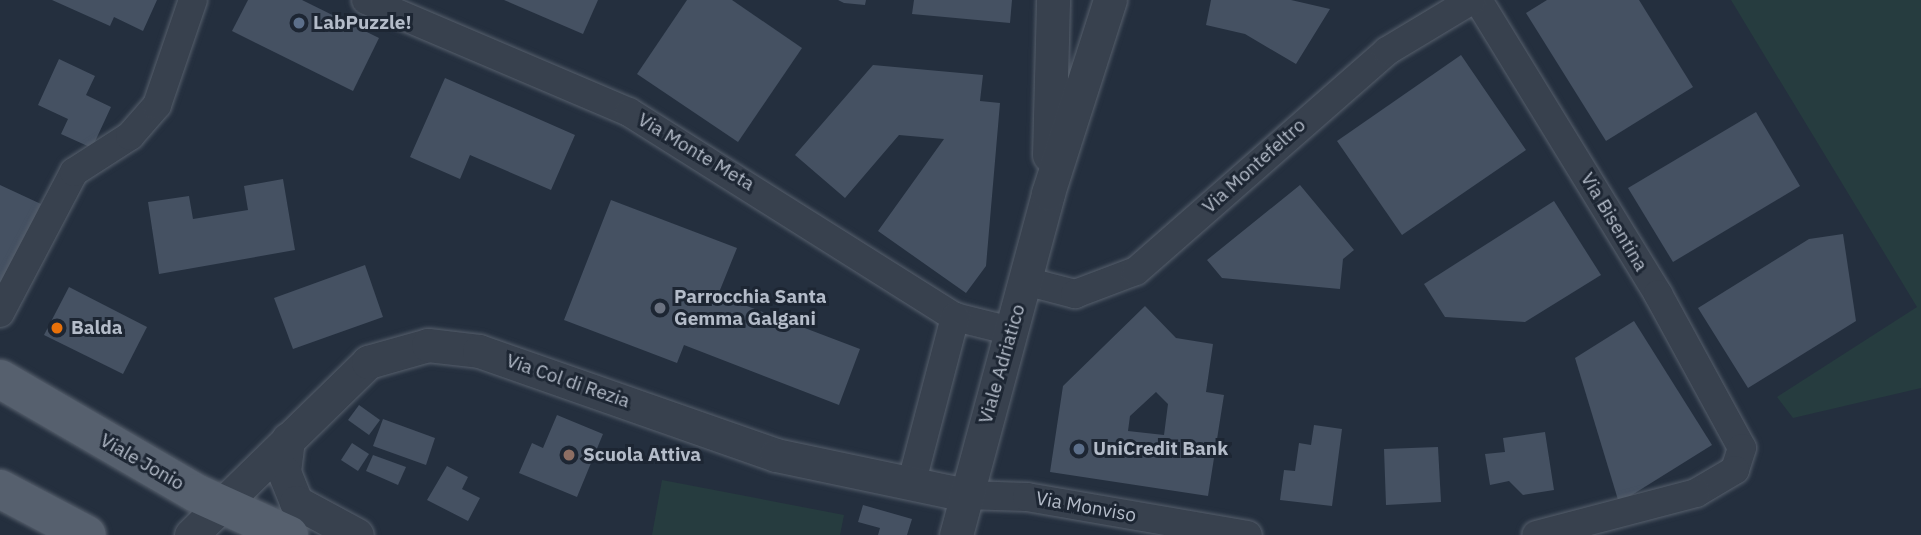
<!DOCTYPE html>
<html>
<head>
<meta charset="utf-8">
<style>
	body { margin:0 }
	#map { position:relative; width:1921px; height:535px; overflow:hidden; background:#242f3e; font-family:"IBM Plex Sans",sans-serif }
	div>[style] { position:absolute }
	.green>* { inset:0; background:#263c3f }
	.building>* { inset:0; background:#455162 }
	.roads { filter:drop-shadow(0 0 2px #565f6c) drop-shadow(0 0 2px #565f6c) }
	.minor>* { height:28px; margin:-14px; padding:0 14px; transform-origin:14px; border-radius:14px; background:#38414e }
	.tertiary>* { height:33px; margin:-16.5px; padding:0 16.5px; transform-origin:16.5px; border-radius:16.5px; background:#38414e }
	.primary>* { height:38px; margin:-19px; padding:0 19px; transform-origin:19px; border-radius:19px; background:#56606e }
	.dots>* { width:19px; height:19px; translate:-50% -50%; box-sizing:border-box; border:4px solid #1d2633; border-radius:50% }
	span { translate:-50% -50%; white-space:nowrap; text-align:center; line-height:1.15; -webkit-text-stroke:6px #1d2633; paint-order:stroke }
	.poi-label { font-size:19px; color:#b4bcc9; font-weight:700 }
	.left { translate:0 -50%; text-align:left }
	.street-label { font-size:19px; color:#b4bcc9 }
</style>
</head>
<body>
<div id="map">
	<div class="green">
		<i style="clip-path:polygon(1731px 0,1921px 0,1921px 388px,1793px 418px,1777px 397px,1917px 307px)"></i>
		<i style="clip-path:polygon(662px 480px,844px 515px,840px 535px,652px 535px)"></i>
	</div>
	<div class="building">
		<i style="clip-path:polygon(52px 0,157px 0,143px 31px,114px 17px,110px 26px)"></i>
		<i style="clip-path:polygon(248px 0,302px 0,379px 38px,353px 91px,232px 31px)"></i>
		<i style="clip-path:polygon(504px 0,598px 0,583px 34px)"></i>
		<i style="clip-path:polygon(687px 0,732px 0,802px 48px,738px 142px,637px 74px)"></i>
		<i style="clip-path:polygon(838px 0,866px 0,865px 5px,844px 3px)"></i>
		<i style="clip-path:polygon(914px 0,1012px 0,1010px 23px,912px 14px)"></i>
		<i style="clip-path:polygon(1211px 0,1291px 0,1330px 9px,1296px 64px,1245px 34px,1206px 25px)"></i>
		<i style="clip-path:polygon(1547px 0,1639px 0,1693px 87px,1606px 141px,1526px 13px)"></i>
		<i style="clip-path:polygon(1461px 55px,1526px 150px,1402px 235px,1337px 141px)"></i>
		<i style="clip-path:polygon(59px 59px,95px 76px,86px 95px,111px 107px,92px 148px,61px 134px,68px 119px,38px 105px)"></i>
		<i style="clip-path:polygon(873px 65px,983px 75px,980px 101px,1000px 103px,986px 266px,966px 293px,878px 231px,944px 139px,899px 135px,845px 198px,795px 155px)"></i>
		<i style="clip-path:polygon(445px 78px,575px 135px,551px 190px,470px 155px,460px 179px,410px 157px)"></i>
		<i style="clip-path:polygon(1756px 112px,1800px 186px,1673px 262px,1628px 188px)"></i>
		<i style="clip-path:polygon(283px 179px,295px 250px,159px 274px,148px 202px,189px 196px,193px 219px,248px 210px,244px 186px)"></i>
		<i style="clip-path:polygon(0 185px,41px 204px,3px 287px,0 286px)"></i>
		<i style="clip-path:polygon(1300px 185px,1354px 250px,1343px 259px,1340px 289px,1222px 278px,1207px 260px)"></i>
		<i style="clip-path:polygon(611px 200px,737px 248px,718px 295px,860px 349px,839px 405px,684px 345px,677px 363px,564px 320px)"></i>
		<i style="clip-path:polygon(1554px 201px,1601px 275px,1525px 322px,1445px 317px,1424px 284px)"></i>
		<i style="clip-path:polygon(1843px 234px,1856px 321px,1748px 388px,1698px 308px,1809px 239px)"></i>
		<i style="clip-path:polygon(365px 265px,383px 317px,293px 349px,274px 298px)"></i>
		<i style="clip-path:polygon(69px 287px,147px 327px,123px 374px,44px 335px)"></i>
		<i style="clip-path:polygon(evenodd,1145px 306px,1176px 338px,1213px 344px,1206px 392px,1224px 395px,1208px 496px,1050px 472px,1063px 386px,1145px 306px,1156px 392px,1168px 404px,1164px 435px,1128px 431px,1130px 416px,1156px 392px)"></i>
		<i style="clip-path:polygon(1634px 321px,1712px 445px,1619px 503px,1575px 358px)"></i>
		<i style="clip-path:polygon(359px 405px,380px 420px,369px 435px,348px 420px)"></i>
		<i style="clip-path:polygon(557px 415px,603px 434px,577px 497px,519px 473px,532px 443px,543px 448px)"></i>
		<i style="clip-path:polygon(383px 419px,435px 438px,426px 465px,373px 446px)"></i>
		<i style="clip-path:polygon(1314px 425px,1342px 429px,1332px 506px,1280px 500px,1284px 470px,1295px 471px,1299px 443px,1311px 445px)"></i>
		<i style="clip-path:polygon(1545px 432px,1554px 490px,1523px 495px,1509px 481px,1490px 485px,1485px 454px,1505px 452px,1503px 438px)"></i>
		<i style="clip-path:polygon(352px 443px,369px 454px,358px 471px,341px 460px)"></i>
		<i style="clip-path:polygon(1438px 447px,1441px 502px,1386px 505px,1384px 449px)"></i>
		<i style="clip-path:polygon(373px 455px,406px 467px,398px 485px,366px 471px)"></i>
		<i style="clip-path:polygon(447px 466px,468px 477px,462px 489px,480px 498px,468px 521px,427px 500px)"></i>
		<i style="clip-path:polygon(863px 505px,912px 519px,907px 535px,878px 535px,880px 528px,858px 522px)"></i>
	</div>
	<div class="roads">
		<div class="minor">
			<i style="left:366px;top:0;width:286px;rotate:23.1deg"></i>
			<i style="left:629px;top:112px;width:385px;rotate:32.2deg"></i>
			<i style="left:955px;top:317px;width:58px;rotate:14deg"></i>
			<i style="left:1478px;top:0;width:345px;rotate:58.5deg"></i>
			<i style="left:1658px;top:294px;width:175px;rotate:61.4deg"></i>
			<i style="left:1742px;top:448px;width:23px;rotate:108deg"></i>
			<i style="left:1735px;top:470px;width:45px;rotate:149.5deg"></i>
			<i style="left:1696px;top:493px;width:165px;rotate:165.3deg"></i>
			<i style="left:1025px;top:281px;width:52px;rotate:14.6deg"></i>
			<i style="left:1075px;top:294px;width:65px;rotate:-20.7deg"></i>
			<i style="left:1136px;top:271px;width:334px;rotate:-41.2deg"></i>
			<i style="left:1387px;top:51px;width:99px;rotate:-31deg"></i>
			<i style="left:0;top:313px;width:159px;rotate:-62.3deg"></i>
			<i style="left:74px;top:172px;width:67px;rotate:-32.7deg"></i>
			<i style="left:130px;top:136px;width:41px;rotate:-48.9deg"></i>
			<i style="left:157px;top:105px;width:111px;rotate:-71.1deg"></i>
			<i style="left:911px;top:485px;width:174px;rotate:-75.3deg"></i>
			<i style="left:966px;top:495px;width:61px;rotate:1.9deg"></i>
			<i style="left:1027px;top:497px;width:224px;rotate:9.8deg"></i>
		</div>
		<div class="tertiary">
			<i style="left:1049px;top:155px;width:155px;rotate:-88.5deg"></i>
			<i style="left:288px;top:439px;width:33px;rotate:97deg"></i>
			<i style="left:284px;top:472px;width:32px;rotate:68deg"></i>
			<i style="left:296px;top:502px;width:69px;rotate:28.4deg"></i>
			<i style="left:191px;top:535px;width:248px;rotate:-44.3deg"></i>
			<i style="left:368px;top:362px;width:62px;rotate:-15.8deg"></i>
			<i style="left:428px;top:345px;width:51px;rotate:6.7deg"></i>
			<i style="left:479px;top:351px;width:315px;rotate:19.3deg"></i>
			<i style="left:776px;top:455px;width:194px;rotate:11.9deg"></i>
			<i style="left:956px;top:535px;width:354px;rotate:-74.9deg"></i>
			<i style="left:1048px;top:193px;width:203px;rotate:-72.2deg"></i>
		</div>
		<div class="primary">
			<i style="left:0;top:379px;width:227px;rotate:30.2deg"></i>
			<i style="left:196px;top:493px;width:102px;rotate:24.3deg"></i>
			<i style="left:0;top:489px;width:98px;rotate:27.9deg"></i>
		</div>
	</div>
	<div class="dots">
		<i style="left:299px;top:23px;background:#5c6f8a"></i>
		<i style="left:660px;top:308px;background:#6b7280"></i>
		<i style="left:57px;top:328px;background:#e8710a"></i>
		<i style="left:1079px;top:449px;background:#5c6f8a"></i>
		<i style="left:569px;top:455px;background:#8d6e63"></i>
	</div>
	<div class="poi-label">
		<span class="left" style="left:313px;top:23px">LabPuzzle!</span>
		<span class="left" style="left:674px;top:308px">Parrocchia Santa<br>Gemma Galgani</span>
		<span class="left" style="left:71px;top:328px">Balda</span>
		<span class="left" style="left:1093px;top:449px">UniCredit Bank</span>
		<span class="left" style="left:583px;top:455px">Scuola Attiva</span>
	</div>
	<div class="street-label">
		<span style="left:696px;top:152px;rotate:31deg">Via Monte Meta</span>
		<span style="left:1254px;top:166px;rotate:-42deg">Via Montefeltro</span>
		<span style="left:1614px;top:222px;rotate:59deg">Via Bisentina</span>
		<span style="left:1002px;top:364px;rotate:-74deg">Viale Adriatico</span>
		<span style="left:568px;top:381px;rotate:19deg">Via Col di Rezia</span>
		<span style="left:142px;top:462px;rotate:30deg">Viale Jonio</span>
		<span style="left:1086px;top:507px;rotate:10deg">Via Monviso</span>
	</div>
</div>
</body>
</html>
